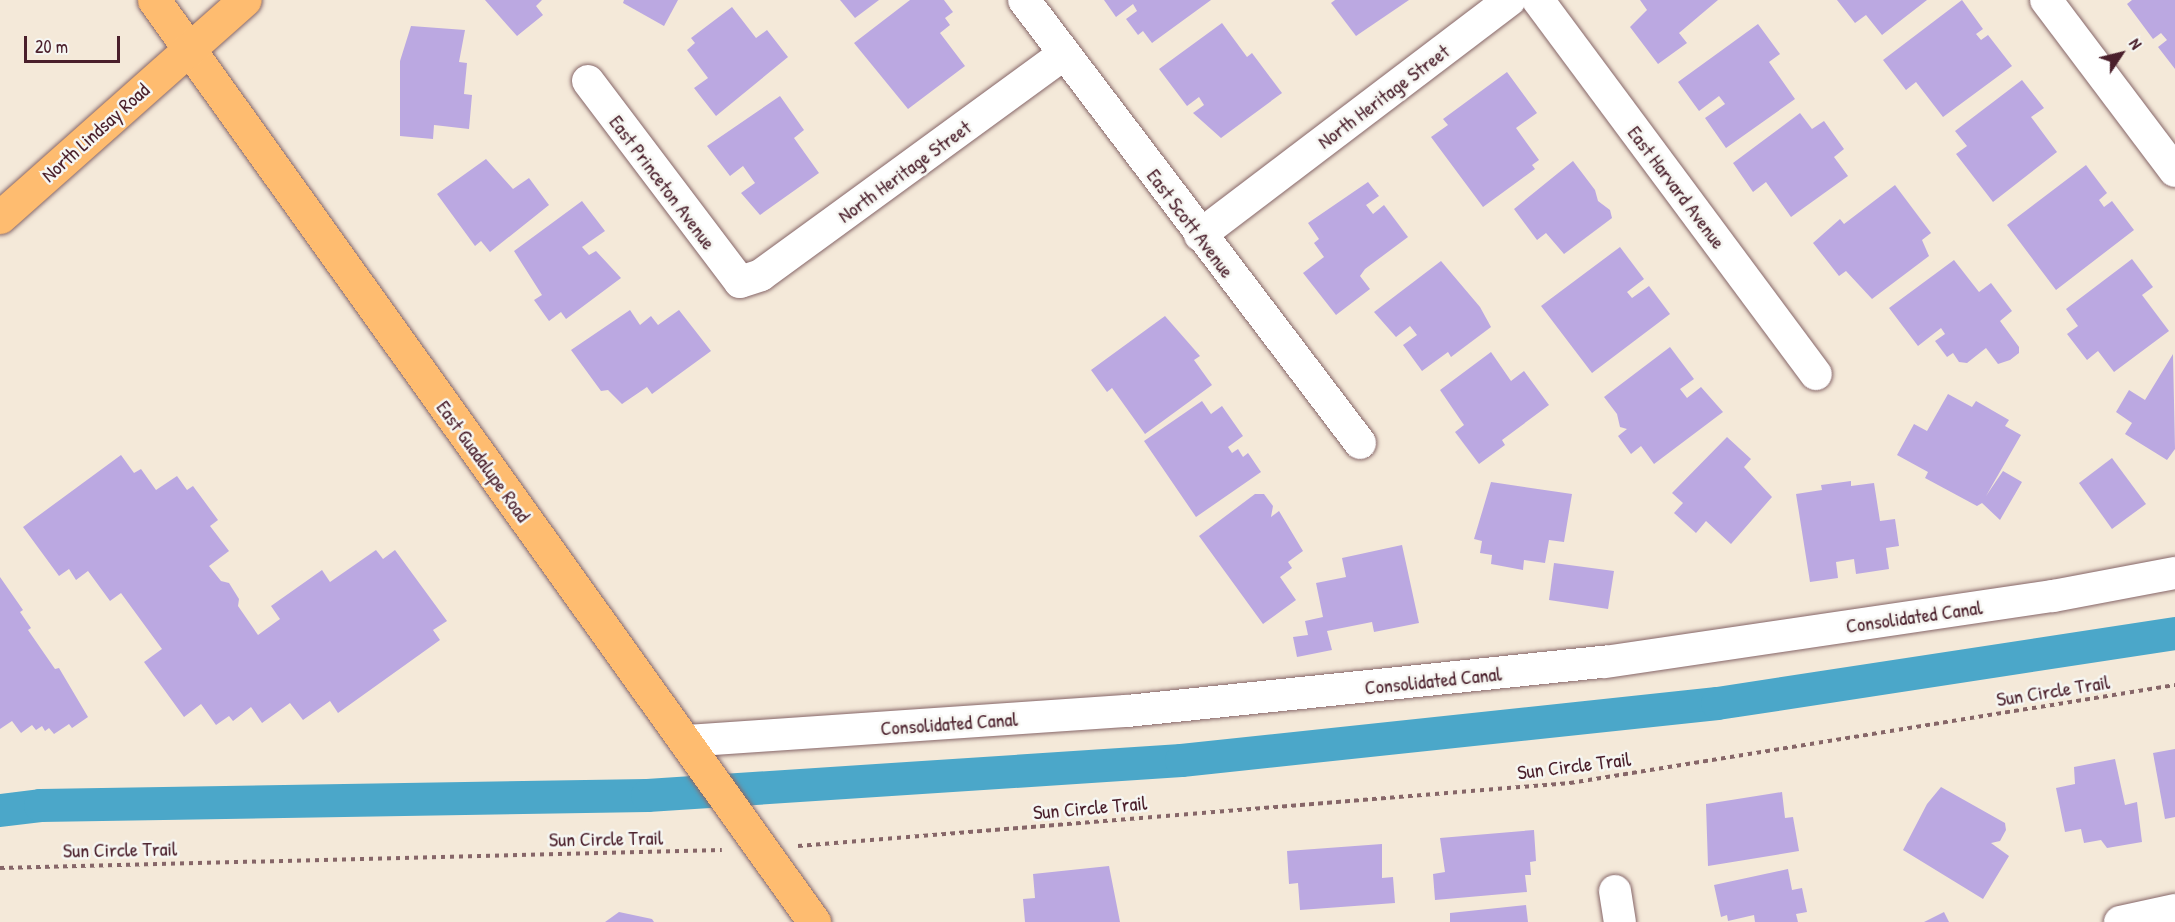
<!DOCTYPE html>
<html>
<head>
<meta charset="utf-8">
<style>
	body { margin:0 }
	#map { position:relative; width:2175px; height:922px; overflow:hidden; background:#f4e9d9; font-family:"Patrick Hand",sans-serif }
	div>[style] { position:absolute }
	.canal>* { height:33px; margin:-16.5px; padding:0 16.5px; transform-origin:16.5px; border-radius:16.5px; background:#4ba7c9 }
	.building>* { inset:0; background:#bba8e1 }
	.path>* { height:4px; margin-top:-2px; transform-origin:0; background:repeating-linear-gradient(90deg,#866668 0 4.5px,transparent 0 9px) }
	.roads { filter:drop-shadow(0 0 2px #866668) drop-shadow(0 0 2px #866668) }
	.minor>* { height:32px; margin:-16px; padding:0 16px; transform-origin:16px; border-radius:16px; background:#fff }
	.major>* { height:33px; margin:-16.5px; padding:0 16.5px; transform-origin:16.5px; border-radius:16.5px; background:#febc70 }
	span { translate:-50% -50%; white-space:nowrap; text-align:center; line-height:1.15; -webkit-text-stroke:5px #f6f6f2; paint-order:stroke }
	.street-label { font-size:20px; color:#4a1f2b }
	.north { position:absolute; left:2091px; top:24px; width:60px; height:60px; -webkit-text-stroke:4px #f6f6f2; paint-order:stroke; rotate:55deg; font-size:16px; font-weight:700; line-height:24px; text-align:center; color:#4a1f2b }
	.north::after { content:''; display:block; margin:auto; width:21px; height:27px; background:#4a1f2b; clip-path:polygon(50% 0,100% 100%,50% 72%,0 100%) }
	.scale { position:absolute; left:24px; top:36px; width:96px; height:27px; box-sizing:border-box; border:3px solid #4a1f2b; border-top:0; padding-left:8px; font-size:18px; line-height:21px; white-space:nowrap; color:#4a1f2b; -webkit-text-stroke:4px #f6f6f2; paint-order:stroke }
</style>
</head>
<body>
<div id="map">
	<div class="canal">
		<i style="left:0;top:810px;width:40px;rotate:-7.1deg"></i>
		<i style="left:40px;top:805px;width:607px;rotate:-0.94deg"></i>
		<i style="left:647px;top:795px;width:535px;rotate:-3.75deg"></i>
		<i style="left:1181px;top:760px;width:539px;rotate:-6.07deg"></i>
		<i style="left:1717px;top:703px;width:463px;rotate:-8.7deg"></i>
	</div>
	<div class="building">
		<i style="clip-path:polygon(485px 0,542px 0,536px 6px,543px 15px,517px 36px)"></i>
		<i style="clip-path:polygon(624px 0,678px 0,664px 26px,623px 3px)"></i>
		<i style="clip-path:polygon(840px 0,879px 0,855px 18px)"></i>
		<i style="clip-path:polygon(910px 0,944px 0,953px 12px,945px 18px,950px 25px,940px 33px,965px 66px,908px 109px,854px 43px)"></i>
		<i style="clip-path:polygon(1104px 0,1211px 0,1152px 43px,1143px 31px,1138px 35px,1126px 19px,1137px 11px,1133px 4px,1116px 17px)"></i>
		<i style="clip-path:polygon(1335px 0,1409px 0,1356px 36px,1331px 3px)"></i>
		<i style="clip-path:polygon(1640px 0,1718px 0,1679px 33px,1687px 43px,1658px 64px,1630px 27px,1647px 10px)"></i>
		<i style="clip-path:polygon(1837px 0,1927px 0,1882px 35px,1866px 15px,1855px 23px)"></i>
		<i style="clip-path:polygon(1962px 0,1983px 29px,1976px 34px,1981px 40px,1988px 35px,2012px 66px,1943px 117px,1916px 82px,1906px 90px,1883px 60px)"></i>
		<i style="clip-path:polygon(2132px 0,2175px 0,2175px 69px,2158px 47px,2167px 40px,2161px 33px,2153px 39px,2127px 4px)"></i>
		<i style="clip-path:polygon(732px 7px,756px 38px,767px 30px,788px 57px,716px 116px,694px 88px,708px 78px,687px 50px,695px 43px,691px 38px)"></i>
		<i style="clip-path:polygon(1222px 23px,1247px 57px,1252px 53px,1282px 93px,1221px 138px,1193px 113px,1204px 105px,1199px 97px,1187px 106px,1159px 69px)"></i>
		<i style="clip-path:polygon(1758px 24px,1780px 54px,1769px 62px,1795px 99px,1726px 148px,1705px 118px,1725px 104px,1719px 96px,1699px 111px,1678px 82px)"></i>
		<i style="clip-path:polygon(411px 26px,465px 30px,459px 62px,467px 63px,464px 94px,472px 95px,469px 129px,434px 125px,433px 139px,400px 136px,400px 61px)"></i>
		<i style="clip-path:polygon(1507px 72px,1537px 113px,1516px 128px,1539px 160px,1532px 165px,1535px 169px,1483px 207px,1431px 137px,1448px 125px,1443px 119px)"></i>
		<i style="clip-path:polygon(2022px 80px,2044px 108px,2031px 117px,2057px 152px,1993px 202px,1956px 154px,1967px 146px,1955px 131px)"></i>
		<i style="clip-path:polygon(780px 96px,804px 130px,794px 138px,819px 173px,760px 215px,741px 193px,755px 183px,743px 166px,730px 176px,707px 146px)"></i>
		<i style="clip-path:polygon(1800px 113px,1812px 129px,1824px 121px,1844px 149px,1834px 157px,1848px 176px,1791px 217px,1766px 182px,1753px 192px,1733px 163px)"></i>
		<i style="clip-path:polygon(486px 159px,513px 189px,529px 178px,549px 205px,490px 252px,481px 241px,475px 246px,437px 194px)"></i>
		<i style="clip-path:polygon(1573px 161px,1595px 190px,1598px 201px,1610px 210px,1612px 218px,1564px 254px,1546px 233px,1537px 240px,1514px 209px)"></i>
		<i style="clip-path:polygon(2086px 165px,2107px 193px,2099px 200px,2104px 207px,2112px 201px,2134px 230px,2056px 290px,2007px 225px)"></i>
		<i style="clip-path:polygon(1368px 182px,1379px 196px,1366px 205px,1373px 214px,1384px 205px,1408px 237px,1365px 269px,1360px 276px,1370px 289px,1336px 315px,1303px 273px,1324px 257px,1314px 243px,1319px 239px,1308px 223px)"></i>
		<i style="clip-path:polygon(1895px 185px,1931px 233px,1922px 240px,1929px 256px,1872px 299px,1846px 271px,1839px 276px,1813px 243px,1840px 219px,1844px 224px)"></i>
		<i style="clip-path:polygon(582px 201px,605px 231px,582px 247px,589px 255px,596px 251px,621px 278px,566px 319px,561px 312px,549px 321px,534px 300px,542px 295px,514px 251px)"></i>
		<i style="clip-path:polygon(1620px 247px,1644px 279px,1627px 292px,1632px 298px,1649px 286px,1670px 314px,1592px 373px,1541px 306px)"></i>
		<i style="clip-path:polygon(2132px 259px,2153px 287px,2142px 295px,2169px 331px,2114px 372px,2098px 351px,2087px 360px,2067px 334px,2078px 326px,2066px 309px)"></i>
		<i style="clip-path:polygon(1954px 260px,1979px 292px,1991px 283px,2012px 311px,2000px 321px,2019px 347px,2019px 353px,2010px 360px,1998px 364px,1986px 348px,1967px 363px,1959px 362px,1953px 353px,1947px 357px,1935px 341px,1945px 334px,1941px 328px,1918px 346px,1889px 308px)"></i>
		<i style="clip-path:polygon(1441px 261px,1480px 307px,1491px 327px,1451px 357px,1448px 352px,1422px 371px,1403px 345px,1417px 335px,1410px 326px,1396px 337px,1374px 312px)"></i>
		<i style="clip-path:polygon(630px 310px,640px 325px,651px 316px,658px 325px,679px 310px,711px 351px,652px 394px,647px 387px,622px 404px,608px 390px,601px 391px,571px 350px)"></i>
		<i style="clip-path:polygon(1165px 316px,1200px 356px,1194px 360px,1212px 385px,1145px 434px,1112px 388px,1107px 392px,1091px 370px)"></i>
		<i style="clip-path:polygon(1670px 347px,1694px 379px,1680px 389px,1687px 398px,1701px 387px,1723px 412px,1654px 464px,1641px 446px,1631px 454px,1618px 436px,1627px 429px,1620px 427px,1617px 414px,1604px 397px)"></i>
		<i style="clip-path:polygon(1491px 352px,1511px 381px,1524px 371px,1549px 405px,1502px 440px,1505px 445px,1479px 464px,1455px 432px,1464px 425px,1440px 390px)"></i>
		<i style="clip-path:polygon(2173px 354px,2175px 449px,2167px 460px,2125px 434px,2132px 423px,2116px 412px,2129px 390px,2145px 400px)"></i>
		<i style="clip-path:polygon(1948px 394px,1972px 407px,1976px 401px,2009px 420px,2005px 426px,2021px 435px,1986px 496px,2003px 471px,2022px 482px,2000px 520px,1982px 503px,1977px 506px,1925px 478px,1928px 472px,1897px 455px,1914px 424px,1927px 431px)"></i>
		<i style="clip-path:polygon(1202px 401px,1211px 414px,1222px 406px,1243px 436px,1228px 447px,1232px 453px,1238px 449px,1243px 457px,1248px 453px,1261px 472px,1196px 517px,1144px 441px)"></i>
		<i style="clip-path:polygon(1727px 437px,1751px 459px,1744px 467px,1772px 497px,1731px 544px,1706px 521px,1696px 533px,1674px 513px,1683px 503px,1672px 493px)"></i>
		<i style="clip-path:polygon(121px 455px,134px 473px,141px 469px,156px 490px,177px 476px,187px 490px,193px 486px,218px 520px,210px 526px,229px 551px,209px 566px,221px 581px,229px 583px,239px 599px,238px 606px,258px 635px,280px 619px,271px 606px,322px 570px,330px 582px,376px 550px,383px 559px,395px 550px,447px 621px,433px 630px,440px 640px,338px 713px,330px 701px,303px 720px,290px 703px,262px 723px,251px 707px,233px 721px,229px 716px,216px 725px,201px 704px,184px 717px,144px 662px,162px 649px,121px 593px,110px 601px,88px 571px,76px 580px,69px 569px,59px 576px,23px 527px)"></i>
		<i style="clip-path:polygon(2112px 458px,2146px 504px,2112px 529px,2079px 483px)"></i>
		<i style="clip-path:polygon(1851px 481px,1851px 486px,1874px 483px,1880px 521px,1895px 519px,1899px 546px,1886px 548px,1889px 569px,1856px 574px,1854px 559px,1836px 562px,1838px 578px,1810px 582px,1796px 494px,1822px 490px,1821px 485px)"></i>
		<i style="clip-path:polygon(1491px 482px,1572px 494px,1564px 542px,1549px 540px,1545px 563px,1524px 560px,1523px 570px,1491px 564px,1492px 555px,1480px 553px,1482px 541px,1474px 539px)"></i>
		<i style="clip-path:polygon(1255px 494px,1264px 494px,1273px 506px,1271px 517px,1279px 511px,1303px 551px,1288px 562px,1292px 568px,1280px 577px,1296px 600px,1263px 624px,1199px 536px)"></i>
		<i style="clip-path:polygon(1402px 545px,1419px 623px,1374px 632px,1372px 622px,1327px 631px,1332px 650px,1297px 657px,1293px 637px,1308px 635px,1305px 621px,1323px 617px,1316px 583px,1346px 577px,1342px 558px)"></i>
		<i style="clip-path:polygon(1554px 563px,1614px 571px,1608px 609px,1549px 600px)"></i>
		<i style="clip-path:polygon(0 577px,23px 610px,20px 612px,31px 628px,28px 630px,55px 669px,59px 668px,88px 717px,72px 728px,69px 724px,54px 734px,49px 728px,45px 731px,42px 726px,36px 730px,32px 725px,21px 733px,12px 721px,0 729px)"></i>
		<i style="clip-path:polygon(2175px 749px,2175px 817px,2165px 819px,2153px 753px)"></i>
		<i style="clip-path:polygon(2115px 759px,2125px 805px,2137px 802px,2142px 842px,2107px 848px,2101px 840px,2084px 843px,2081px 829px,2065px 832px,2056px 788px,2075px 784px,2074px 767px)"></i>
		<i style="clip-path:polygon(1941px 787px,2005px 823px,2006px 830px,2000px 841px,1991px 843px,2009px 856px,1983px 899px,1903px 850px,1927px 804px)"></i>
		<i style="clip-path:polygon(1782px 792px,1785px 818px,1793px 817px,1799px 851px,1708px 866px,1706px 804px)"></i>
		<i style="clip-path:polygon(1534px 830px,1536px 861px,1530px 862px,1531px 875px,1525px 875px,1527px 892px,1435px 900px,1433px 874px,1445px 872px,1440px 838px)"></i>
		<i style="clip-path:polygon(1382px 844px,1382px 878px,1393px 877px,1395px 903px,1300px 910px,1298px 883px,1289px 884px,1287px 851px)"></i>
		<i style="clip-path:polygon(1109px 866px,1120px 922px,1025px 922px,1023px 899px,1035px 898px,1033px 874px)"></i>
		<i style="clip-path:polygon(1788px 869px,1792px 890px,1802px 888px,1807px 912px,1796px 914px,1798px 922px,1755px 922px,1754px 915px,1728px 921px,1727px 915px,1721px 917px,1714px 885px)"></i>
		<i style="clip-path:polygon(1526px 905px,1528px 922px,1450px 922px,1450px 913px)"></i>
		<i style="clip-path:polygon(619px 912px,652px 919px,654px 922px,605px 922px)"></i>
		<i style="clip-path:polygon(1944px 912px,1949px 922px,1924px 922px)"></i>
	</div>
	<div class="path">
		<i style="left:798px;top:846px;width:775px;rotate:-4.67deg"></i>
		<i style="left:1570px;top:783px;width:613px;rotate:-9.2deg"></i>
		<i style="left:0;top:868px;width:722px;rotate:-1.43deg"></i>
	</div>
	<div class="roads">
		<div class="minor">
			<i style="left:1024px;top:0;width:556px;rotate:52.82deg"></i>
			<i style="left:1538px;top:0;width:466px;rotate:53.4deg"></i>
			<i style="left:2046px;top:0;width:214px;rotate:53deg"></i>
			<i style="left:588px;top:81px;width:252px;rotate:52.9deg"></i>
			<i style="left:740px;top:282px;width:22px;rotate:-18deg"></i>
			<i style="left:761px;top:275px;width:375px;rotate:-36.1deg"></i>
			<i style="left:1200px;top:235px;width:389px;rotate:-37.2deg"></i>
			<i style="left:685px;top:741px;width:443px;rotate:-3.9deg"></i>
			<i style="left:1127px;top:711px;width:481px;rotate:-5.9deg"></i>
			<i style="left:1605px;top:662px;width:453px;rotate:-8.4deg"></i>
			<i style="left:2053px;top:596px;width:124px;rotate:-10.7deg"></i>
			<i style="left:1615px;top:891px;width:31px;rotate:81deg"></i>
			<i style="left:2120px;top:922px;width:56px;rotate:-12.3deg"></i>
		</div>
		<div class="major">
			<i style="left:154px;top:0;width:1134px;rotate:54.4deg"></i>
			<i style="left:0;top:217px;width:327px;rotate:-41.6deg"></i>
		</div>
	</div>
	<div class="street-label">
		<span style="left:1383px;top:96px;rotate:-37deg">North Heritage Street</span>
		<span style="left:95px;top:132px;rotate:-42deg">North Lindsay Road</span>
		<span style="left:904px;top:171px;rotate:-36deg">North Heritage Street</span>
		<span style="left:663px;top:182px;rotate:53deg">East Princeton Avenue</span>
		<span style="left:1677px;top:187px;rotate:53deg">East Harvard Avenue</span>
		<span style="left:1191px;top:223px;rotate:53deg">East Scott Avenue</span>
		<span style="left:484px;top:461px;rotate:54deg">East Guadalupe Road</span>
		<span style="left:1914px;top:616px;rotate:-8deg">Consolidated Canal</span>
		<span style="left:1433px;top:680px;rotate:-6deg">Consolidated Canal</span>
		<span style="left:2053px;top:690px;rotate:-9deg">Sun Circle Trail</span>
		<span style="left:949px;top:723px;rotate:-4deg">Consolidated Canal</span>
		<span style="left:1574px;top:765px;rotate:-7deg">Sun Circle Trail</span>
		<span style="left:1090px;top:807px;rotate:-5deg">Sun Circle Trail</span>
		<span style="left:606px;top:838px;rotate:-1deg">Sun Circle Trail</span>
		<span style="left:120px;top:849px;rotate:-1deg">Sun Circle Trail</span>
	</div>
	<div class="north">N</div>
	<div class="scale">20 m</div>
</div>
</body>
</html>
